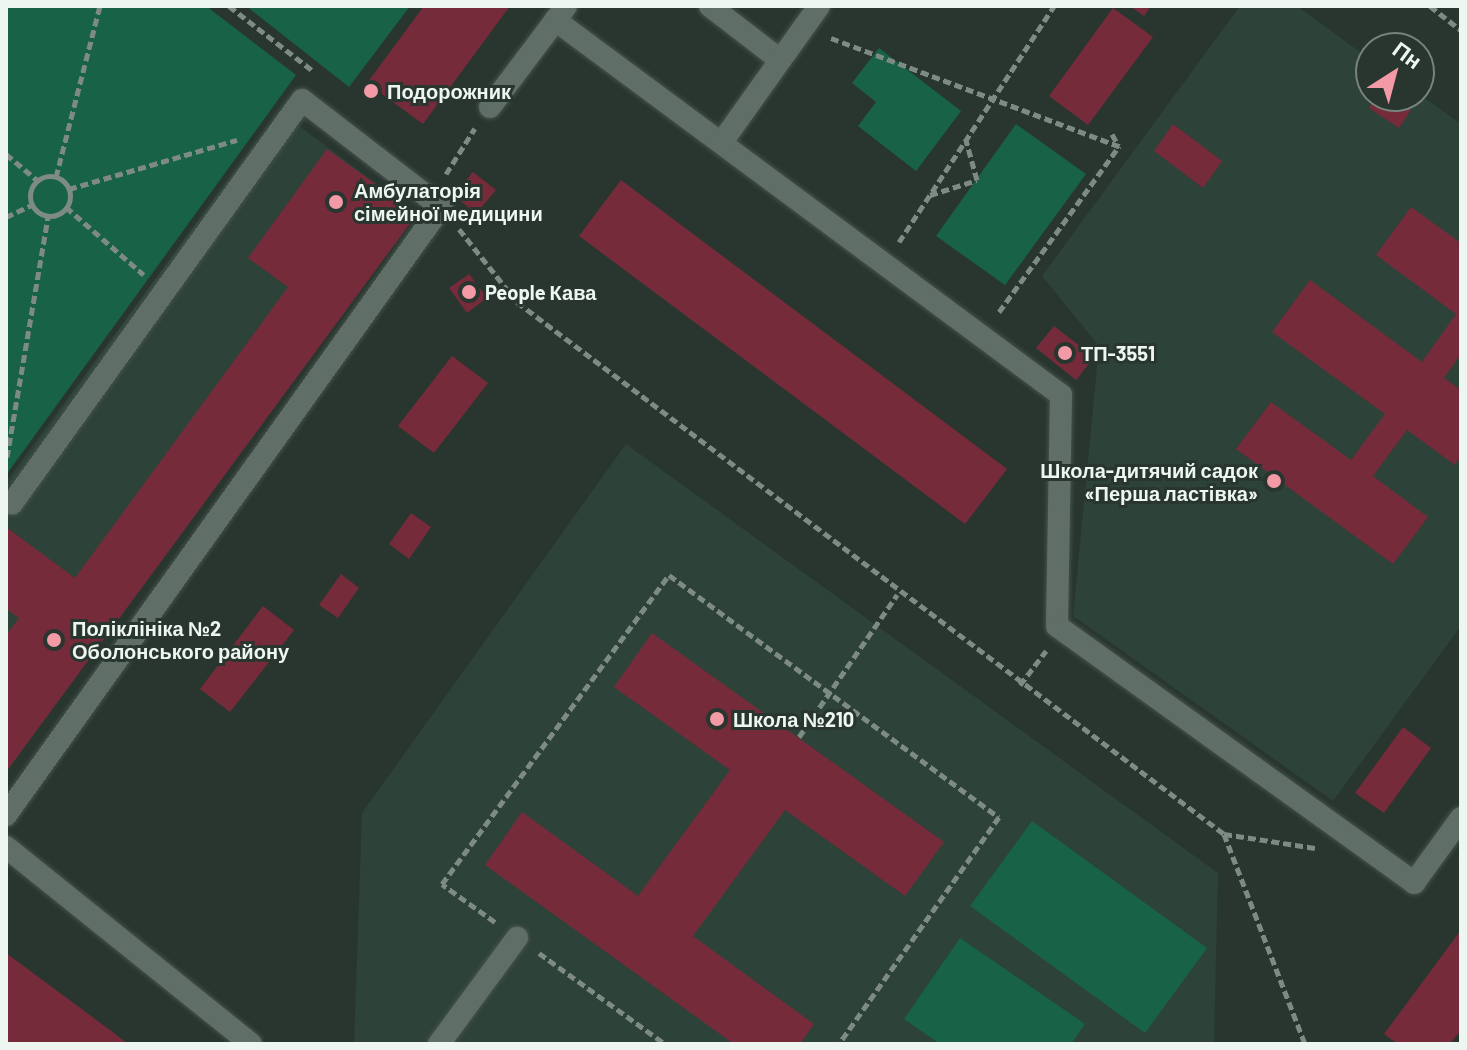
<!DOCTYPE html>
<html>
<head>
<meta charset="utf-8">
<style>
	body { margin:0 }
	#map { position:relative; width:1467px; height:1050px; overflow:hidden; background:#28362f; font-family:Barlow,sans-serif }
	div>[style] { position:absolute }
	.built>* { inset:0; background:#2d4239 }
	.green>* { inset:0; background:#186248 }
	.building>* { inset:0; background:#762b3a }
	.path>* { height:5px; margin-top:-2.5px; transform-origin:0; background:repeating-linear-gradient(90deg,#7e8a84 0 8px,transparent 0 12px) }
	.path>.ring { margin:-2.5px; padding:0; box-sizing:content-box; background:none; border:5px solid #7e8a84; border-radius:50% }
	.roads { filter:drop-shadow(0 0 2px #45514c) drop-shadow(0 0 2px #45514c) }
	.lane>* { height:22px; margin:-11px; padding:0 11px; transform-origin:11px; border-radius:11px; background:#5f6e67 }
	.dots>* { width:22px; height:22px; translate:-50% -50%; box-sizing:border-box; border:4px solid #28362f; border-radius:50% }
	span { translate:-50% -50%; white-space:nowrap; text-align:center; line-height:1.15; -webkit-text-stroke:6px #28362f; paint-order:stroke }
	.poi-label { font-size:20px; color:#eef6f2; font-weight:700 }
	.left { translate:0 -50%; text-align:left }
	.right { translate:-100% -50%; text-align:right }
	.frame { position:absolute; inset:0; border:8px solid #eef6f2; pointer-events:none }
	.north { position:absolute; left:1355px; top:32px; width:80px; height:80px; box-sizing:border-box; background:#28362f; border:2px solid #77837d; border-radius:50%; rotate:36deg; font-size:22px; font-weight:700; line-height:32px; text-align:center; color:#eef6f2 }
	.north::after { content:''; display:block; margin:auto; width:28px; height:36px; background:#f39aa7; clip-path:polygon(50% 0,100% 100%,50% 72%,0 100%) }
</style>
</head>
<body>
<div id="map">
	<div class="built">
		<i style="clip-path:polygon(1240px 6px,1297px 6px,1371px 60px,1371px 96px,1419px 94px,1461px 124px,1461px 626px,1333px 801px,1073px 616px,1099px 346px,1042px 276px)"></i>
		<i style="clip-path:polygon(279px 111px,417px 214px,6px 772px,6px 482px)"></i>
		<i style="clip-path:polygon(626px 444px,1218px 873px,1214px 1044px,354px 1044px,362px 813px)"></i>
	</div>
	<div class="green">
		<i style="clip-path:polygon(6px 6px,206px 6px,296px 75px,6px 475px)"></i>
		<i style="clip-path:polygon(246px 6px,410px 6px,349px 87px)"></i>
		<i style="clip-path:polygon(879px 48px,961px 111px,916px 171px,858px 126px,876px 102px,852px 83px)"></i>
		<i style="clip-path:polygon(1016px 124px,1086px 174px,1005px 285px,936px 236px)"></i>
		<i style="clip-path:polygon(1032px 821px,1207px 948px,1145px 1033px,970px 906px)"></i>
		<i style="clip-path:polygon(960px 938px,1085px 1024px,1071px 1044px,940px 1044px,904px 1019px)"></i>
	</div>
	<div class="building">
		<i style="clip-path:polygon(424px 6px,510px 6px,423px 124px,367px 83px)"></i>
		<i style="clip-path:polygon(1130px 6px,1151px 6px,1144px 16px)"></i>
		<i style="clip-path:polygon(1113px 8px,1153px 37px,1088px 125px,1049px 96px)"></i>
		<i style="clip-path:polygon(1377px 96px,1411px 110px,1399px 128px,1369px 108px)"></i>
		<i style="clip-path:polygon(1173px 124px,1222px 161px,1203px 188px,1154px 151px)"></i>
		<i style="clip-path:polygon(327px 149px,417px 214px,6px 772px,6px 635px,19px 618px,6px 609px,6px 527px,75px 578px,288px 287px,248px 258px)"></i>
		<i style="clip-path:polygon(473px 172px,496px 190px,476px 214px,454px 195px)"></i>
		<i style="clip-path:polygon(621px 180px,1007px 469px,965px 524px,579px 236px)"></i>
		<i style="clip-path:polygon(1411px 207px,1461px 243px,1461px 354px,1444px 378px,1461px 390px,1461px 456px,1455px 465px,1407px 430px,1373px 476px,1428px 517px,1393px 564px,1236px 449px,1271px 402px,1351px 460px,1385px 414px,1272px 332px,1310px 280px,1422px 362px,1456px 314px,1376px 255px)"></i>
		<i style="clip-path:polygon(469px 274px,487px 298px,467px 313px,449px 288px)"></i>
		<i style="clip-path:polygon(1054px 326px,1094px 357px,1076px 380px,1036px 348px)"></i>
		<i style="clip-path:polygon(452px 356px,488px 383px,434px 453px,398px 426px)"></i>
		<i style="clip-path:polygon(411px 513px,431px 527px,409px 559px,389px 544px)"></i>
		<i style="clip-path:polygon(341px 574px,359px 588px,338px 618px,319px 605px)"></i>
		<i style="clip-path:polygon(263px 606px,294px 630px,230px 712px,200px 689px)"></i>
		<i style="clip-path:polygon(652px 633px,944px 842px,905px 896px,785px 810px,693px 936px,814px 1024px,800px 1044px,734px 1044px,485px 865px,522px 812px,638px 896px,730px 770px,614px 687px)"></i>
		<i style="clip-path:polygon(1403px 727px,1431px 748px,1384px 813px,1355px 793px)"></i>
		<i style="clip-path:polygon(1461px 930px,1461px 1030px,1450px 1044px,1398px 1044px,1384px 1034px)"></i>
		<i style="clip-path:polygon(6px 953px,110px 1030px,128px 1044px,6px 1044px)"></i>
	</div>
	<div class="path">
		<i style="left:229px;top:6px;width:106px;rotate:37.7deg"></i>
		<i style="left:1430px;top:6px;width:39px;rotate:38deg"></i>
		<i style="left:831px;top:38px;width:308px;rotate:20.6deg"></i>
		<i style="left:1112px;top:134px;width:13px;rotate:61deg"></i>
		<i style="left:6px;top:154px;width:40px;rotate:40deg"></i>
		<i style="left:446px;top:174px;width:54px;rotate:-57.8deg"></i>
		<i class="ring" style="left:30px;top:176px;width:35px;height:35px"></i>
		<i style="left:56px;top:177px;width:177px;rotate:-75.6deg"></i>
		<i style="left:69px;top:189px;width:175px;rotate:-16.3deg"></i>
		<i style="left:930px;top:195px;width:49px;rotate:-17.7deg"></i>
		<i style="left:977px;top:180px;width:41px;rotate:-105.4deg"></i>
		<i style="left:66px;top:207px;width:103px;rotate:41.1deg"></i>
		<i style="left:6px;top:217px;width:29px;rotate:-25deg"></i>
		<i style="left:459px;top:229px;width:93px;rotate:51.5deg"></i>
		<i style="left:517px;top:302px;width:885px;rotate:36.96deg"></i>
		<i style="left:1224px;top:834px;width:225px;rotate:68.9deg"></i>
		<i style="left:899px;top:242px;width:282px;rotate:-56.7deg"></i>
		<i style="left:999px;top:312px;width:205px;rotate:-54.1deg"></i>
		<i style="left:7px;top:457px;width:244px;rotate:-80.3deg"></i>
		<i style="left:1020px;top:685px;width:43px;rotate:-52.6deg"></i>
		<i style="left:799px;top:737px;width:173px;rotate:-55.4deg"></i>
		<i style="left:1224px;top:834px;width:92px;rotate:8.7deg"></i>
		<i style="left:495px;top:922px;width:65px;rotate:-144.4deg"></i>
		<i style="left:442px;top:884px;width:383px;rotate:-53.7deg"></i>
		<i style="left:669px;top:575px;width:409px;rotate:36.3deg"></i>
		<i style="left:999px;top:817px;width:278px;rotate:125.2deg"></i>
		<i style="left:539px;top:953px;width:155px;rotate:35.8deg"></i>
	</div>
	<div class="roads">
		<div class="lane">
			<i style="left:710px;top:6px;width:88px;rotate:37.6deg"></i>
			<i style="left:555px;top:20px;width:630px;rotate:36.54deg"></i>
			<i style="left:1061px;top:395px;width:231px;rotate:91deg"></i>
			<i style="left:1057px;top:626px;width:440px;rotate:35.7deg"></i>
			<i style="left:1414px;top:883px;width:80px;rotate:-54.1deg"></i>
			<i style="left:490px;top:107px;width:126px;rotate:-53deg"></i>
			<i style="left:722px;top:142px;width:167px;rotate:-54.5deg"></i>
			<i style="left:6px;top:815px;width:748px;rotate:-54.42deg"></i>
			<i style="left:441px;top:207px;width:175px;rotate:-142.4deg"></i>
			<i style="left:302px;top:100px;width:497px;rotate:125.7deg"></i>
			<i style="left:6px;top:847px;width:314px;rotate:38.8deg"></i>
			<i style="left:439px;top:1044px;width:132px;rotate:-53.7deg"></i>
		</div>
	</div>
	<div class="dots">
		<i style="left:371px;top:91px;background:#f39aa7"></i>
		<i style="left:336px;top:202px;background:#f39aa7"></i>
		<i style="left:469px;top:292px;background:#f39aa7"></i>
		<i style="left:1065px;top:353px;background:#f39aa7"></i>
		<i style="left:1274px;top:481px;background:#f39aa7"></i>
		<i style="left:54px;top:640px;background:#f39aa7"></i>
		<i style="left:717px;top:719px;background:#f39aa7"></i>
	</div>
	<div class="poi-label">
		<span class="left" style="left:387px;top:91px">Подорожник</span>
		<span class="left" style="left:354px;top:202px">Амбулаторія<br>сімейної медицини</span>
		<span class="left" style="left:485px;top:292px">People Кава</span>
		<span class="left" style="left:1081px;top:353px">ТП-3551</span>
		<span class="right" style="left:1258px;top:482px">Школа-дитячий садок<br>«Перша ластівка»</span>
		<span class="left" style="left:72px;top:640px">Поліклініка №2<br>Оболонського району</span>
		<span class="left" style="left:733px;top:719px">Школа №210</span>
	</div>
	<div class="frame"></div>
	<div class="north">Пн</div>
</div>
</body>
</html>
